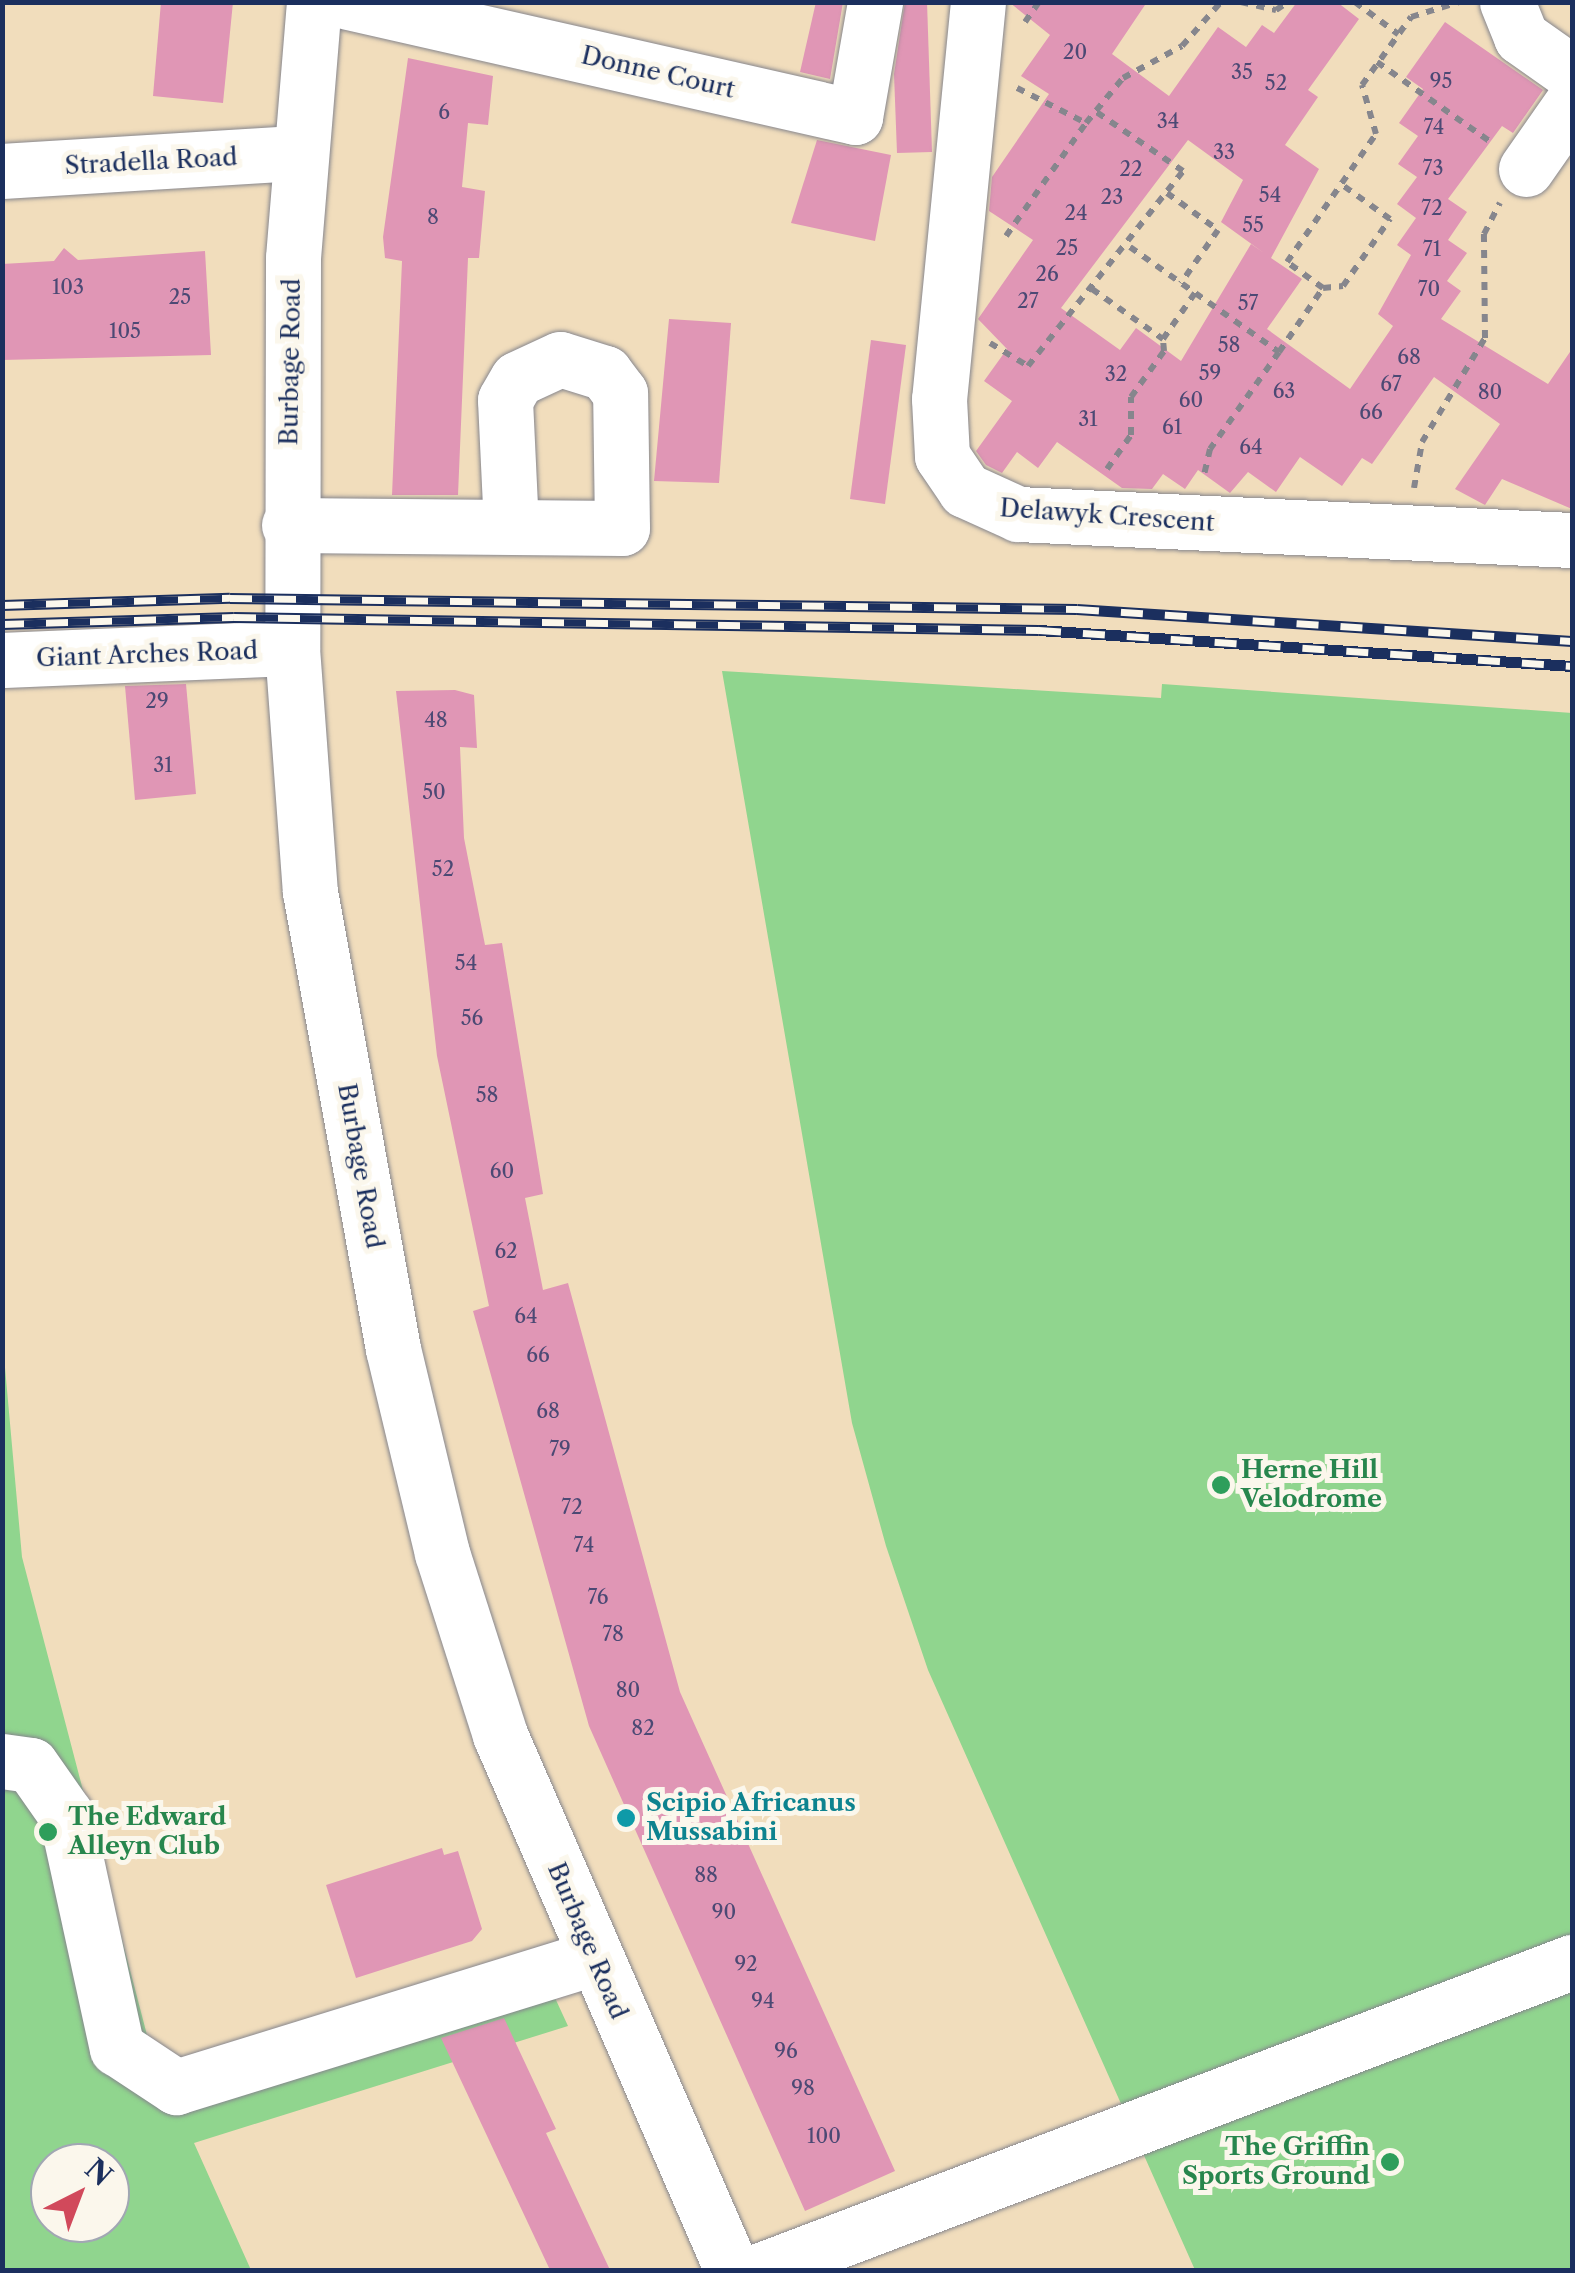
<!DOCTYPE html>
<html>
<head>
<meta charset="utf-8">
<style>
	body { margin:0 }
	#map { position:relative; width:1575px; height:2273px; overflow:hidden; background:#f1ddbc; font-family:"Libre Caslon Text",serif }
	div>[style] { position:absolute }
	.green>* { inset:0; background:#90d58e }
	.building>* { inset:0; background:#e096b5 }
	.path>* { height:6px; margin-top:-3px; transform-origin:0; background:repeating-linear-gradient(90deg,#86868d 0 8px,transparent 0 16px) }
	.roads { filter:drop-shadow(0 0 2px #86868d) drop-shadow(0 0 2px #86868d) }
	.minor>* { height:55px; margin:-27.5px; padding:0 27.5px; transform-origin:27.5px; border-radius:27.5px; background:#fff }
	.rail>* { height:11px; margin-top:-5.5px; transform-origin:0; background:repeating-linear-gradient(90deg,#fbf7ec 0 22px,#1b2f5e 0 44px); box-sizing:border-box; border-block:2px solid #1b2f5e }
	.dots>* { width:28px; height:28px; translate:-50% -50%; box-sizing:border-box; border:5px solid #fbf7ec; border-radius:50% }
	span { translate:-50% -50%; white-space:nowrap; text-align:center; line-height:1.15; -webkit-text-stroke:10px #fbf7ec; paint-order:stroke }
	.number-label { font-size:20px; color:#4c4974 }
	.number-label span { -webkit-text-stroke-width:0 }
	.street-label { font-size:25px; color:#1b2f5e }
	.leisure-label { font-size:25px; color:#27864d; font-weight:700 }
	.left { translate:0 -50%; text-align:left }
	.right { translate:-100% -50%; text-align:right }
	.culture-label { font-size:25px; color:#0d838f; font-weight:700 }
	.frame { position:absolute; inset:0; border:5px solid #1b2f5e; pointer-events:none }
	.north { position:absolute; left:30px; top:2143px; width:100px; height:100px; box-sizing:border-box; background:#fbf7ec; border:2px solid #a1a7b3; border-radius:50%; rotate:42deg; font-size:28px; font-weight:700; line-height:40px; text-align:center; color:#1b2f5e }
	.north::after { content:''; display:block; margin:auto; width:35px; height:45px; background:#d1495b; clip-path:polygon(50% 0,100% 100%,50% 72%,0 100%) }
</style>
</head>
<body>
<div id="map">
	<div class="green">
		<i style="clip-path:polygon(722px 671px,1161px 698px,1162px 684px,1572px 713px,1572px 2270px,1195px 2270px,928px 1670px,886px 1546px,852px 1423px)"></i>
		<i style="clip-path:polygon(evenodd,2px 1334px,22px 1557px,153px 2058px,173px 2070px,537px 1959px,568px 2026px,194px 2143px,251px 2270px,3px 2270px,2px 1334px,50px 2163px,110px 2163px,110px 2223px,50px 2223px,50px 2163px)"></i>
	</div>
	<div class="building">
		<i style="clip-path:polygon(161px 2px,233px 2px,223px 103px,153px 96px)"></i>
		<i style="clip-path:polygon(816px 2px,843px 2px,830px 79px,800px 72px)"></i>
		<i style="clip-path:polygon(905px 2px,927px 2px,932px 152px,897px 153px,894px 74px)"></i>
		<i style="clip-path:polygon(evenodd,1009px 2px,1147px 2px,1112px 54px,1169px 96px,1218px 27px,1246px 47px,1262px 25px,1274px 33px,1297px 2px,1337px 2px,1359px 19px,1308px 90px,1318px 97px,1285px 145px,1319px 169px,1271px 258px,1302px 279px,1267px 329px,1350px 389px,1393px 326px,1378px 314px,1411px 255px,1397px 245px,1416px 218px,1397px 204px,1417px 177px,1398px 164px,1418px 136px,1399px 123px,1423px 89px,1406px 77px,1445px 22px,1543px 90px,1513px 133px,1502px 126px,1448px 199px,1467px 212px,1448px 240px,1467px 253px,1447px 281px,1461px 291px,1441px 319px,1548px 384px,1572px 349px,1572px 509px,1502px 479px,1485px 505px,1455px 489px,1500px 424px,1434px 377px,1372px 464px,1362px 458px,1342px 486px,1300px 457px,1276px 492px,1248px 472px,1230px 493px,1198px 470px,1185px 489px,1163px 474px,1152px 489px,1122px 488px,1057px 442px,1038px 468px,1017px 452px,1002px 473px,986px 465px,976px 451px,1012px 401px,984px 381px,1007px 349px,978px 319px,1033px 240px,989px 211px,992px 177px,1049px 94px,1021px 76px,1050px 35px,1009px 2px,1188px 140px,1243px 180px,1221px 222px,1264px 253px,1251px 244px,1181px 361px,1136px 328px,1120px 350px,1061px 308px,1188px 140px)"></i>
		<i style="clip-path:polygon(408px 58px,493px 76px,488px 125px,468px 123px,462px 187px,485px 191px,479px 258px,468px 258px,458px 495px,392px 495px,402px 261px,385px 258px,383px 237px)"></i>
		<i style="clip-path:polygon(817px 140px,891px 155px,875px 241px,791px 223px)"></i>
		<i style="clip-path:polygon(64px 248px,78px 260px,205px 251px,211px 355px,2px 360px,2px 264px,54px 261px)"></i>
		<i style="clip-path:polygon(669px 319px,731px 323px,719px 483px,654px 481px)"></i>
		<i style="clip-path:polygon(871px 340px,906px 345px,885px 504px,850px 499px)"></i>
		<i style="clip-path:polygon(186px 684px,196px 794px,135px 800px,125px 686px)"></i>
		<i style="clip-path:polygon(455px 690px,474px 695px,477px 748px,460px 747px,464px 838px,485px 945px,502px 943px,543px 1194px,525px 1198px,543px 1290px,568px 1283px,680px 1692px,895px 2171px,805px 2211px,589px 1726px,473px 1311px,489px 1306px,437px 1056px,396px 691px)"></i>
		<i style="clip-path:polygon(442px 1848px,444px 1855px,458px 1851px,482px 1929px,472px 1941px,356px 1978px,326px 1885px)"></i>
		<i style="clip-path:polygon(504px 2018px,556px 2129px,546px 2133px,610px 2270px,550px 2270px,441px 2038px)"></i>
	</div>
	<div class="path">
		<i style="left:1241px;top:2px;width:36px;rotate:13deg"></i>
		<i style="left:1276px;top:10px;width:14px;rotate:-34deg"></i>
		<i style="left:1355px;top:2px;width:54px;rotate:36.7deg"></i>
		<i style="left:1025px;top:22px;width:24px;rotate:-55deg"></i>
		<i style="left:1377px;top:62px;width:139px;rotate:35.1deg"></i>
		<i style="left:1017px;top:88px;width:77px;rotate:26.9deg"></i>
		<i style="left:1086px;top:123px;width:58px;rotate:-50.6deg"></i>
		<i style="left:1123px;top:78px;width:67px;rotate:-28.5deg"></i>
		<i style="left:1182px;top:46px;width:59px;rotate:-48.4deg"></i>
		<i style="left:1167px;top:193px;width:63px;rotate:36deg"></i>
		<i style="left:1218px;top:230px;width:65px;rotate:124.9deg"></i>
		<i style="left:1006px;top:236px;width:138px;rotate:-54.7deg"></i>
		<i style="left:1130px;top:247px;width:182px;rotate:35.2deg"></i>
		<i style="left:1279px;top:352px;width:119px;rotate:125.4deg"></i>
		<i style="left:1210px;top:449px;width:27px;rotate:103deg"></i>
		<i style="left:1323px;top:288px;width:20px;rotate:-6deg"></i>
		<i style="left:1343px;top:286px;width:82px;rotate:-55deg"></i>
		<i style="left:1390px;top:219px;width:60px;rotate:-144.5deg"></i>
		<i style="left:1092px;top:289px;width:87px;rotate:35.2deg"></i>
		<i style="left:1163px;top:339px;width:56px;rotate:-55.2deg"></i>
		<i style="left:990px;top:343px;width:44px;rotate:31.2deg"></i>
		<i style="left:1028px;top:366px;width:249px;rotate:-51.5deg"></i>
		<i style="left:1183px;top:171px;width:107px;rotate:-145.7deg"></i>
		<i style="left:1279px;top:352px;width:78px;rotate:-55.5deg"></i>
		<i style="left:1323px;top:288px;width:44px;rotate:-144.2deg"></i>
		<i style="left:1287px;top:262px;width:156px;rotate:-55.2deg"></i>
		<i style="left:1376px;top:134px;width:51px;rotate:-105.9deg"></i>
		<i style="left:1362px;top:85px;width:84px;rotate:-54.2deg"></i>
		<i style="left:1411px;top:17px;width:50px;rotate:-17.4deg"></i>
		<i style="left:1107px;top:469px;width:42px;rotate:-54.8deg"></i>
		<i style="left:1131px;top:435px;width:38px;rotate:-90deg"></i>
		<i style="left:1131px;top:397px;width:57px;rotate:-54.3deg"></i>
		<i style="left:1164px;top:351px;width:12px;rotate:-95deg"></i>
		<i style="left:1414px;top:488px;width:47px;rotate:-80.1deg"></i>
		<i style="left:1422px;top:442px;width:122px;rotate:-58.8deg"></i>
		<i style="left:1485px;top:338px;width:104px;rotate:-90.6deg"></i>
		<i style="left:1484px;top:234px;width:35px;rotate:-63deg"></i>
	</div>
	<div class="roads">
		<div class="minor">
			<i style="left:314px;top:2px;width:257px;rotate:94.7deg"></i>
			<i style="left:293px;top:258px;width:390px;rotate:90.1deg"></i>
			<i style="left:292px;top:648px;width:245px;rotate:85.8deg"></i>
			<i style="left:310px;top:892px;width:464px;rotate:79.7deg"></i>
			<i style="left:393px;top:1349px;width:210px;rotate:76.5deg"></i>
			<i style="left:442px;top:1553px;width:191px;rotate:72.3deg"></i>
			<i style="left:500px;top:1735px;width:583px;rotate:66.56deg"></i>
			<i style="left:348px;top:2px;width:520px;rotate:12.78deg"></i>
			<i style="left:855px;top:117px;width:117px;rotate:-80.1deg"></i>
			<i style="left:978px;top:2px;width:399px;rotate:95.6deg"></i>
			<i style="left:939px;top:399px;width:57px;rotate:87deg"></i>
			<i style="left:942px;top:456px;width:41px;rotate:55.9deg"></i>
			<i style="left:965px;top:490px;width:58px;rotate:24.4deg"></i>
			<i style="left:1018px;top:514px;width:555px;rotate:2.69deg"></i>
			<i style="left:1507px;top:2px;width:38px;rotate:68deg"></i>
			<i style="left:1521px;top:37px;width:62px;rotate:35.2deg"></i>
			<i style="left:1526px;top:169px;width:80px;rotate:-55.1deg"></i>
			<i style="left:2px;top:171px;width:299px;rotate:-3.5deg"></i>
			<i style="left:289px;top:525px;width:333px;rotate:0.5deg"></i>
			<i style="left:622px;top:528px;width:135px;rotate:-90.8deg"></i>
			<i style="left:620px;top:393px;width:25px;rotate:-127deg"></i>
			<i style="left:605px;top:373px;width:47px;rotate:-162.7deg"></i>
			<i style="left:560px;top:359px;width:47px;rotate:155.1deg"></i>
			<i style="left:517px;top:379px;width:24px;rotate:120deg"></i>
			<i style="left:505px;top:400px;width:126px;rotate:87.3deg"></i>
			<i style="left:2px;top:660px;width:290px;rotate:-2.4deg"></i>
			<i style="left:2px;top:1761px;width:29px;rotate:8deg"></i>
			<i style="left:31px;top:1765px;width:61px;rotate:55deg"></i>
			<i style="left:66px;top:1815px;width:239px;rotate:77.7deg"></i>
			<i style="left:117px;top:2048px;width:71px;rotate:33.5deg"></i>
			<i style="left:176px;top:2087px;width:437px;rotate:-17.2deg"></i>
			<i style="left:761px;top:2270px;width:868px;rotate:-20.8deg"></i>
		</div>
	</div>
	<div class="rail">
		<i style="left:2px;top:605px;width:228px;rotate:-1.8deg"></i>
		<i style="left:230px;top:598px;width:847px;rotate:0.74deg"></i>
		<i style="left:1077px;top:609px;width:496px;rotate:3.7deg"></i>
		<i style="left:2px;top:624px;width:232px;rotate:-1.7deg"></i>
		<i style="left:234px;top:617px;width:805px;rotate:0.93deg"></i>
		<i style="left:1039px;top:630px;width:534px;rotate:3.86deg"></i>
	</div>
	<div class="dots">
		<i style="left:1221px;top:1485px;background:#2e9e5b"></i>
		<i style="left:626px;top:1818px;background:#0f9aa8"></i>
		<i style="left:48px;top:1832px;background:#2e9e5b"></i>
		<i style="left:1390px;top:2162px;background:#2e9e5b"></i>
	</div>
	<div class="number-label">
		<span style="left:1075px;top:52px">20</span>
		<span style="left:1242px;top:72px">35</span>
		<span style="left:1441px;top:81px">95</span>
		<span style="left:1276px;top:83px">52</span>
		<span style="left:444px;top:112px">6</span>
		<span style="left:1168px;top:121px">34</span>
		<span style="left:1434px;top:127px">74</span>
		<span style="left:1224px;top:152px">33</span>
		<span style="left:1433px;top:168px">73</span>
		<span style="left:1131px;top:169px">22</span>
		<span style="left:1270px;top:195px">54</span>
		<span style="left:1112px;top:197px">23</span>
		<span style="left:1432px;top:208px">72</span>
		<span style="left:1076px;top:213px">24</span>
		<span style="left:433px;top:217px">8</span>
		<span style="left:1253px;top:225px">55</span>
		<span style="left:1067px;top:248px">25</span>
		<span style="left:1432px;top:249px">71</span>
		<span style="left:1047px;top:274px">26</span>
		<span style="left:68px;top:287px">103</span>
		<span style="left:1429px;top:289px">70</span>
		<span style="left:180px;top:297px">25</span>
		<span style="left:1028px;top:301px">27</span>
		<span style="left:1248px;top:303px">57</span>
		<span style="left:125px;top:331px">105</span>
		<span style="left:1229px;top:345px">58</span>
		<span style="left:1409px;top:357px">68</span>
		<span style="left:1210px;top:373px">59</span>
		<span style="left:1116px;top:374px">32</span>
		<span style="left:1391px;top:384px">67</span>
		<span style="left:1284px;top:391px">63</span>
		<span style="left:1490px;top:392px">80</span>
		<span style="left:1191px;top:400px">60</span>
		<span style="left:1371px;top:412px">66</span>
		<span style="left:1088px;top:419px">31</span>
		<span style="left:1172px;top:427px">61</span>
		<span style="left:1251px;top:447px">64</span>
		<span style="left:157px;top:701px">29</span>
		<span style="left:436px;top:720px">48</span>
		<span style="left:163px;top:765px">31</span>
		<span style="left:434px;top:792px">50</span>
		<span style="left:443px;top:869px">52</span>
		<span style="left:466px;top:963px">54</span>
		<span style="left:472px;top:1018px">56</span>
		<span style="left:487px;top:1095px">58</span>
		<span style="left:502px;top:1171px">60</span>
		<span style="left:506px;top:1251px">62</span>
		<span style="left:526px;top:1316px">64</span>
		<span style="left:538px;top:1355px">66</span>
		<span style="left:548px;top:1411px">68</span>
		<span style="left:560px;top:1449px">79</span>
		<span style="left:572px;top:1507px">72</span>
		<span style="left:584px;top:1545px">74</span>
		<span style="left:598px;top:1597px">76</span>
		<span style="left:613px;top:1634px">78</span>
		<span style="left:628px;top:1690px">80</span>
		<span style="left:643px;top:1728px">82</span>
		<span style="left:706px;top:1875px">88</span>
		<span style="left:724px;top:1912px">90</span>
		<span style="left:746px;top:1964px">92</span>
		<span style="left:763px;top:2001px">94</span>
		<span style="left:786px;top:2051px">96</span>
		<span style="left:803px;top:2088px">98</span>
		<span style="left:824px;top:2136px">100</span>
	</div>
	<div class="street-label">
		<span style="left:658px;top:73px;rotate:13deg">Donne Court</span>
		<span style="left:151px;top:162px;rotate:-3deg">Stradella Road</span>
		<span style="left:291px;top:362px;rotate:-89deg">Burbage Road</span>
		<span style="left:1107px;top:516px;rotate:4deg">Delawyk Crescent</span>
		<span style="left:147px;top:655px;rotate:-2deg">Giant Arches Road</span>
		<span style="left:360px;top:1166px;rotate:80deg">Burbage Road</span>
		<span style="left:587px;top:1941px;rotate:67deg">Burbage Road</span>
	</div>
	<div class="leisure-label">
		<span class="left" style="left:1241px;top:1485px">Herne Hill<br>Velodrome</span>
		<span class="left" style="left:68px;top:1832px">The Edward<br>Alleyn Club</span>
		<span class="right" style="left:1370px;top:2162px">The Griffin<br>Sports Ground</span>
	</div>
	<div class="culture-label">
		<span class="left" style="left:646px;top:1818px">Scipio Africanus<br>Mussabini</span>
	</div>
	<div class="frame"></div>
	<div class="north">N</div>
</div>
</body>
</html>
